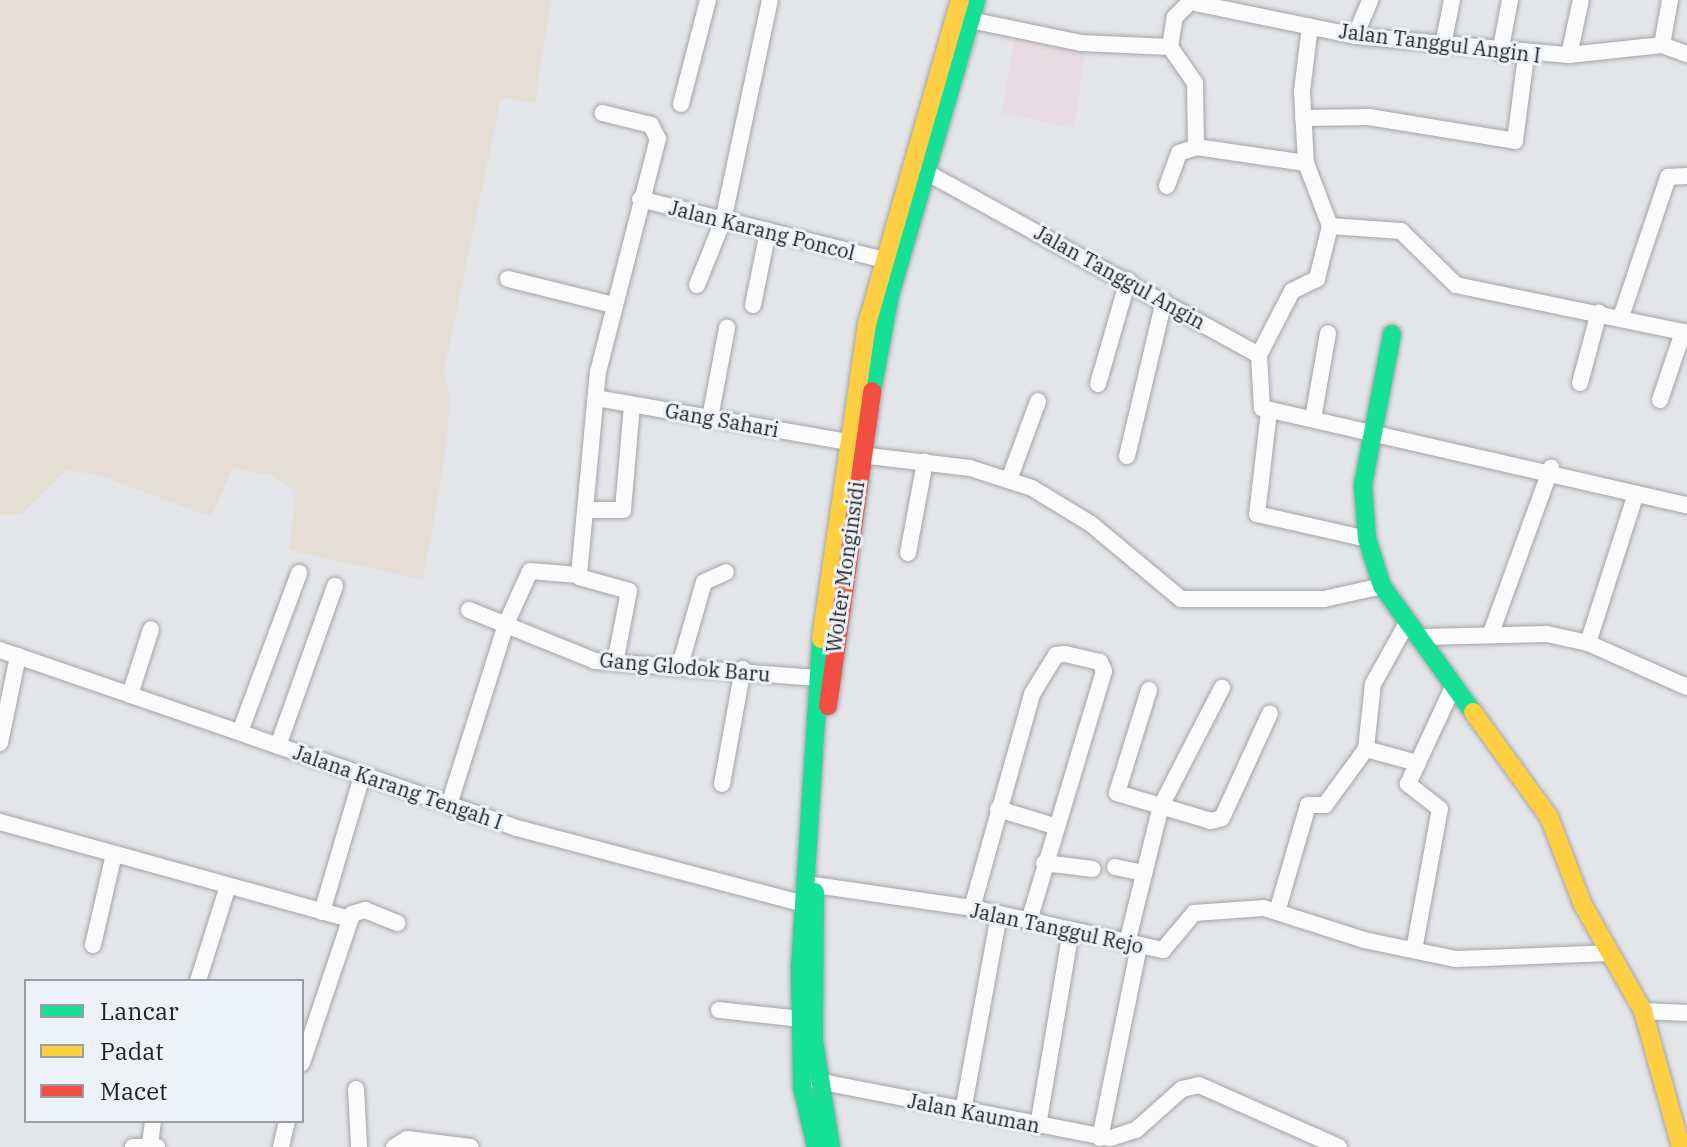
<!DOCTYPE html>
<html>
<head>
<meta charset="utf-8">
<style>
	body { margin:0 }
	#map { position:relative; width:1687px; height:1147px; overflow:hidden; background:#e3e5e8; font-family:"IBM Plex Serif",serif }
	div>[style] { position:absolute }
	.industrial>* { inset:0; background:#e4ded5 }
	.education>* { inset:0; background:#e8dbe1 }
	.roads { filter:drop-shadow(0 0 2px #a3a4a7) drop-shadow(0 0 2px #a3a4a7) }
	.street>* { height:16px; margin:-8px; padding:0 8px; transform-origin:8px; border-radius:8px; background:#fbfbfc }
	.fast>* { height:18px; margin:-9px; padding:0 9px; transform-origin:9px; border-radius:9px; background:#16e098 }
	.slow>* { height:18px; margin:-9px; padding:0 9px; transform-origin:9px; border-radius:9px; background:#ffcf43 }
	.jam>* { height:18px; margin:-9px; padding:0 9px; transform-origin:9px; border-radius:9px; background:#f24e42 }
	span { translate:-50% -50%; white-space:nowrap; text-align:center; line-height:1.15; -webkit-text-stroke:6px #edf2f8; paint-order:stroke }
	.street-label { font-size:20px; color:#1e2022 }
	.legend { position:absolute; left:24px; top:979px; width:280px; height:144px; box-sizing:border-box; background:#edf2f8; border:2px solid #9a9ea2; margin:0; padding:10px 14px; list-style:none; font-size:24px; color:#1e2022 }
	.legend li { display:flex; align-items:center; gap:16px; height:40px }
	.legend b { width:40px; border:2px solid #9a9ea2 }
</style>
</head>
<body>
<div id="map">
	<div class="industrial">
		<i style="clip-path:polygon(0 0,551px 0,535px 103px,501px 98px,444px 371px,450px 401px,445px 457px,423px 580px,289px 550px,296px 491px,271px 475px,233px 468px,211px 517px,99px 475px,66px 470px,21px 515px,0 515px)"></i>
	</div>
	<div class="education">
		<i style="clip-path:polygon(1014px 41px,1085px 51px,1074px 128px,1002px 113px)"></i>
	</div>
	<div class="roads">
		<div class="street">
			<i style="left:970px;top:20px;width:113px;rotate:11.7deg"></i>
			<i style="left:1081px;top:43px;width:89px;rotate:2.6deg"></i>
			<i style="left:1170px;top:47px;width:30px;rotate:-81deg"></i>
			<i style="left:1175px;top:17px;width:21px;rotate:-45deg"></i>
			<i style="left:1190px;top:2px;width:168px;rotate:11.6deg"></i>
			<i style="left:1355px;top:36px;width:215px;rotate:5.1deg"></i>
			<i style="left:1569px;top:55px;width:94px;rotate:-6.1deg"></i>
			<i style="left:1662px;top:45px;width:46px;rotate:-79.9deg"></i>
			<i style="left:1355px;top:36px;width:39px;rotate:-67deg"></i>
			<i style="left:1444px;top:40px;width:41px;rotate:-78.7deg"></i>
			<i style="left:1662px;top:45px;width:27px;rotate:20deg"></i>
			<i style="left:1170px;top:47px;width:44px;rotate:55.2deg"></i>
			<i style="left:1195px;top:83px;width:64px;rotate:89.1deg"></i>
			<i style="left:1196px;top:147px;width:111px;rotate:8.3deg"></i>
			<i style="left:1500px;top:53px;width:54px;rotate:-79.3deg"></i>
			<i style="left:1569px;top:55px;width:56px;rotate:-77.7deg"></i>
			<i style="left:681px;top:104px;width:107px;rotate:-75.4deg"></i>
			<i style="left:1303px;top:118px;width:66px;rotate:-0.9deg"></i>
			<i style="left:1369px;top:117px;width:148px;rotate:9.3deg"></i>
			<i style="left:1515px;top:141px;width:86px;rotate:-82.6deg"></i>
			<i style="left:924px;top:171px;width:382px;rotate:28.8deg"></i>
			<i style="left:1259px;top:355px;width:53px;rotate:86.8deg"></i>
			<i style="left:1262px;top:408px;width:436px;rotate:12.9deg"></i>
			<i style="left:1167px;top:186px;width:35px;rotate:-70deg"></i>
			<i style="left:1179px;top:153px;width:18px;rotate:-19deg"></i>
			<i style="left:640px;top:199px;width:252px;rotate:14deg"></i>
			<i style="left:1330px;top:226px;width:71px;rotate:4deg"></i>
			<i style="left:1401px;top:231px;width:77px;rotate:44.5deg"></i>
			<i style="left:1456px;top:285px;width:236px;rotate:11.7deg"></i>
			<i style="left:508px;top:279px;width:108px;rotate:13.9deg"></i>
			<i style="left:697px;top:285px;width:69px;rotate:-67.9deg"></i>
			<i style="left:723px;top:221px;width:226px;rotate:-78deg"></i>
			<i style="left:753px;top:305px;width:76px;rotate:-78.5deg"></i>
			<i style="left:1621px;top:317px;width:148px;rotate:-71.4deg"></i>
			<i style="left:1668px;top:177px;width:19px;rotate:-3deg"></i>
			<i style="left:1259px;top:355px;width:72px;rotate:-62.7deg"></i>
			<i style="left:1292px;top:291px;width:28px;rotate:-26deg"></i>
			<i style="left:1317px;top:279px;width:55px;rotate:-76.2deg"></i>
			<i style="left:1330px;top:226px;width:67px;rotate:-110.9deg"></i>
			<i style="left:1306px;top:163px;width:72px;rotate:-93.2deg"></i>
			<i style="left:1302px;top:91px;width:65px;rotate:-83deg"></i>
			<i style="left:1580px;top:383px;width:73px;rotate:-75deg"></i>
			<i style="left:1098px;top:384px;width:108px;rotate:-73.9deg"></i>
			<i style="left:596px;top:398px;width:257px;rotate:9.9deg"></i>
			<i style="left:1660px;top:400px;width:72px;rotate:-71.3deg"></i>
			<i style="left:1269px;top:411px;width:104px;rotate:96.6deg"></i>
			<i style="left:1257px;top:514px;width:113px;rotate:12.8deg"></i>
			<i style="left:710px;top:418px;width:92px;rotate:-79.3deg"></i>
			<i style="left:1313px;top:419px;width:87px;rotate:-80.1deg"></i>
			<i style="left:860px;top:455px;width:111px;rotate:6.7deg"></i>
			<i style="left:970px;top:468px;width:65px;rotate:17.9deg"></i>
			<i style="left:1032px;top:488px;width:69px;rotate:31.4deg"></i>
			<i style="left:1091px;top:524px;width:117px;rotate:39.8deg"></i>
			<i style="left:1181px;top:599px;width:143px"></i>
			<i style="left:1324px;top:599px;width:59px;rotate:-12.6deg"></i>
			<i style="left:1127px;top:456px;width:159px;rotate:-76.6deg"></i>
			<i style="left:1009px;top:480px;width:84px;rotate:-69.8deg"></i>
			<i style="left:585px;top:510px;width:38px"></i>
			<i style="left:623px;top:510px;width:106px;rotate:-85.1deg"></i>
			<i style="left:908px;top:553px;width:93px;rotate:-79.4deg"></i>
			<i style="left:579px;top:577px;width:52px;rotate:15.6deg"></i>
			<i style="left:629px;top:591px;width:73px;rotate:101deg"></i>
			<i style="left:469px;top:610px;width:136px;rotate:22deg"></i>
			<i style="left:595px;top:661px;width:221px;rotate:4.4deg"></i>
			<i style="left:1491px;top:633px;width:176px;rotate:-70deg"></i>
			<i style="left:1423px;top:637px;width:124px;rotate:-1.4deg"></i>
			<i style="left:1547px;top:634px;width:42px;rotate:12.4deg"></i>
			<i style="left:1588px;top:643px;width:108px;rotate:24deg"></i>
			<i style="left:1588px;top:643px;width:153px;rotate:-72.2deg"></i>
			<i style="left:0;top:650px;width:547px;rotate:19deg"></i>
			<i style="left:517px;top:828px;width:294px;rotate:14.8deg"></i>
			<i style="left:681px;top:662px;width:83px;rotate:-74deg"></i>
			<i style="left:704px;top:582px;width:24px;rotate:-24deg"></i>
			<i style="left:1149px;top:690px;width:108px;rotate:107.3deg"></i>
			<i style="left:1117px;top:793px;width:98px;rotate:16.6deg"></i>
			<i style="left:1211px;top:821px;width:11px;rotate:-15deg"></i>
			<i style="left:1222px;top:818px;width:115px;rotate:-65.4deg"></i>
			<i style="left:130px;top:695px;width:69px;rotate:-72.3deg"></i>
			<i style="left:240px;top:732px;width:170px;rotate:-69.6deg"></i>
			<i style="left:0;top:743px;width:89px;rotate:-78.3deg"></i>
			<i style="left:278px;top:746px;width:170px;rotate:-70.4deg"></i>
			<i style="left:1366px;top:749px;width:54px;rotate:15.1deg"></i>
			<i style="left:722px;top:784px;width:117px;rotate:-79.7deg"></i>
			<i style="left:449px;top:805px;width:190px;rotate:-72.5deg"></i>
			<i style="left:506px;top:624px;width:58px;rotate:-65.6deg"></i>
			<i style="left:530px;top:571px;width:49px;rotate:4.7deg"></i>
			<i style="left:579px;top:575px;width:204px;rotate:-84.7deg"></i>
			<i style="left:598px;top:372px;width:241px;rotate:-75.6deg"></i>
			<i style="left:658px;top:139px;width:16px;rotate:-117deg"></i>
			<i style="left:651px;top:125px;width:50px;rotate:-166.2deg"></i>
			<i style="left:998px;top:809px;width:59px;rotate:16.9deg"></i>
			<i style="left:0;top:822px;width:362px;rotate:15.5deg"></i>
			<i style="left:1044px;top:863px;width:49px;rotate:7deg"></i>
			<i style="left:1115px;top:867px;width:30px;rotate:12deg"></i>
			<i style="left:815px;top:885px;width:159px;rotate:8.3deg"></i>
			<i style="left:972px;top:908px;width:196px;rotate:12.4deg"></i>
			<i style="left:1163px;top:950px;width:48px;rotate:-50deg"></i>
			<i style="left:1194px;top:913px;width:70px;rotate:-4.1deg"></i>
			<i style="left:1264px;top:908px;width:105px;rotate:17.7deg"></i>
			<i style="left:1364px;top:940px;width:94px;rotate:11.7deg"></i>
			<i style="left:1456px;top:959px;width:153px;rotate:-2.2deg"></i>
			<i style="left:972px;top:908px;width:222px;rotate:-74.3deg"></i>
			<i style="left:1032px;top:694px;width:46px;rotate:-58.4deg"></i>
			<i style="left:1056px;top:655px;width:9px;rotate:-6deg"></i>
			<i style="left:1065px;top:654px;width:36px;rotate:13deg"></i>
			<i style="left:1100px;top:662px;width:10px;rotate:66deg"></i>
			<i style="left:1104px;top:671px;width:261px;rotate:106.7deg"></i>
			<i style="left:322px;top:912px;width:142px;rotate:-73.6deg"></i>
			<i style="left:1277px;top:912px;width:111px;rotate:-73.8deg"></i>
			<i style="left:1308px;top:805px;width:17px"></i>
			<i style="left:1325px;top:805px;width:69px;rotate:-53.8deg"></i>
			<i style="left:1366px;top:749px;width:65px;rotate:-83.9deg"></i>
			<i style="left:1373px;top:684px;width:70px;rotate:-60.9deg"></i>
			<i style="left:1127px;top:943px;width:141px;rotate:-76.1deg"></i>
			<i style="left:1161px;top:806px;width:133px;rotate:-62.7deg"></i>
			<i style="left:93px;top:945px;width:93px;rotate:-77deg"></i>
			<i style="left:1414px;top:950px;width:143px;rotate:-79.6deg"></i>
			<i style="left:1440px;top:809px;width:41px;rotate:-142deg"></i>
			<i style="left:1408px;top:784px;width:107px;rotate:-65.1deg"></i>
			<i style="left:198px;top:981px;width:100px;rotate:-72.5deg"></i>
			<i style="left:719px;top:1010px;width:81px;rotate:6.3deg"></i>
			<i style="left:1643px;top:1011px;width:44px;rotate:2.6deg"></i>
			<i style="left:302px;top:1063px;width:157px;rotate:-71.4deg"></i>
			<i style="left:352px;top:914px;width:14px;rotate:-17deg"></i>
			<i style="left:365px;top:910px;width:35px;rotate:22deg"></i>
			<i style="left:817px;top:1081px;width:299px;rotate:11deg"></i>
			<i style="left:1111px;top:1138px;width:26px;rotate:-18deg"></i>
			<i style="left:1136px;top:1130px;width:62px;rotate:-41.7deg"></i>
			<i style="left:1182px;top:1089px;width:17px;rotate:-13deg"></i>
			<i style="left:1199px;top:1085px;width:153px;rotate:23.9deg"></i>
			<i style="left:356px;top:1089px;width:58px;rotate:87deg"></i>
			<i style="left:963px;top:1111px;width:200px;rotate:-79.6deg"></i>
			<i style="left:1038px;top:1126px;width:199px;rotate:-80.4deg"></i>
			<i style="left:1100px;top:1138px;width:196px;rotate:-78.5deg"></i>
			<i style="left:150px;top:1145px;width:24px;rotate:-83deg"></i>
			<i style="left:133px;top:1147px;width:24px"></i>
			<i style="left:281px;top:1147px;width:27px;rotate:-77deg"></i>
			<i style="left:394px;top:1147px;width:15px;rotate:-32deg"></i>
			<i style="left:407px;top:1139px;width:64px;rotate:7.1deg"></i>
		</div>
		<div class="fast">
			<i style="left:1392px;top:334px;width:154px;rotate:100.9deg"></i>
			<i style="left:1363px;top:485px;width:54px;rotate:85.8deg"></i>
			<i style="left:1367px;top:539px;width:49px;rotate:72.3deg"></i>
			<i style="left:1382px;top:586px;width:155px;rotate:54.2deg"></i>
			<i style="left:872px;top:391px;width:98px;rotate:-79.4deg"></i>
			<i style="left:890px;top:295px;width:307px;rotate:-73.7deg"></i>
			<i style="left:815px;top:892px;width:149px;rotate:90.4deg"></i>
			<i style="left:814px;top:1041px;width:107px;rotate:80.9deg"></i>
			<i style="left:816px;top:1147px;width:62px;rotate:-103.1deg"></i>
			<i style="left:802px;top:1087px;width:120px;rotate:-91deg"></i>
			<i style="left:800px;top:967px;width:329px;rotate:-86.3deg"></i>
		</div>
		<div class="slow">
			<i style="left:821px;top:639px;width:318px;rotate:-81.7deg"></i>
			<i style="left:867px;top:324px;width:337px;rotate:-74deg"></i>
			<i style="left:1473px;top:712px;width:130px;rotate:54.1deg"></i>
			<i style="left:1549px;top:817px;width:94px;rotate:68.9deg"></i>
			<i style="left:1583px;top:905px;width:122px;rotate:60.5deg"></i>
			<i style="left:1643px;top:1011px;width:141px;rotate:74.4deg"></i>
		</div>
		<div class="jam">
			<i style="left:828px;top:706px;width:318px;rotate:-82deg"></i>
		</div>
	</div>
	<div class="street-label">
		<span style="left:1440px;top:43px;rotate:7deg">Jalan Tanggul Angin I</span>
		<span style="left:762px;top:230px;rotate:14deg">Jalan Karang Poncol</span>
		<span style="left:1120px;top:277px;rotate:29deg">Jalan Tanggul Angin</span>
		<span style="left:722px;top:420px;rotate:10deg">Gang Sahari</span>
		<span style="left:845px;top:567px;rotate:-82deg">Wolter Monginsidi</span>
		<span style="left:685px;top:667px;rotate:5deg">Gang Glodok Baru</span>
		<span style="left:398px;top:787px;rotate:19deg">Jalana Karang Tengah I</span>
		<span style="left:1057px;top:928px;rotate:12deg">Jalan Tanggul Rejo</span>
		<span style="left:974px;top:1113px;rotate:11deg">Jalan Kauman</span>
	</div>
	<ul class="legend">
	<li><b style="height:10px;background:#16e098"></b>Lancar</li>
	<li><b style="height:10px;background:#ffcf43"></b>Padat</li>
	<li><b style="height:10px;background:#f24e42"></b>Macet</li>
	</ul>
</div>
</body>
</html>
